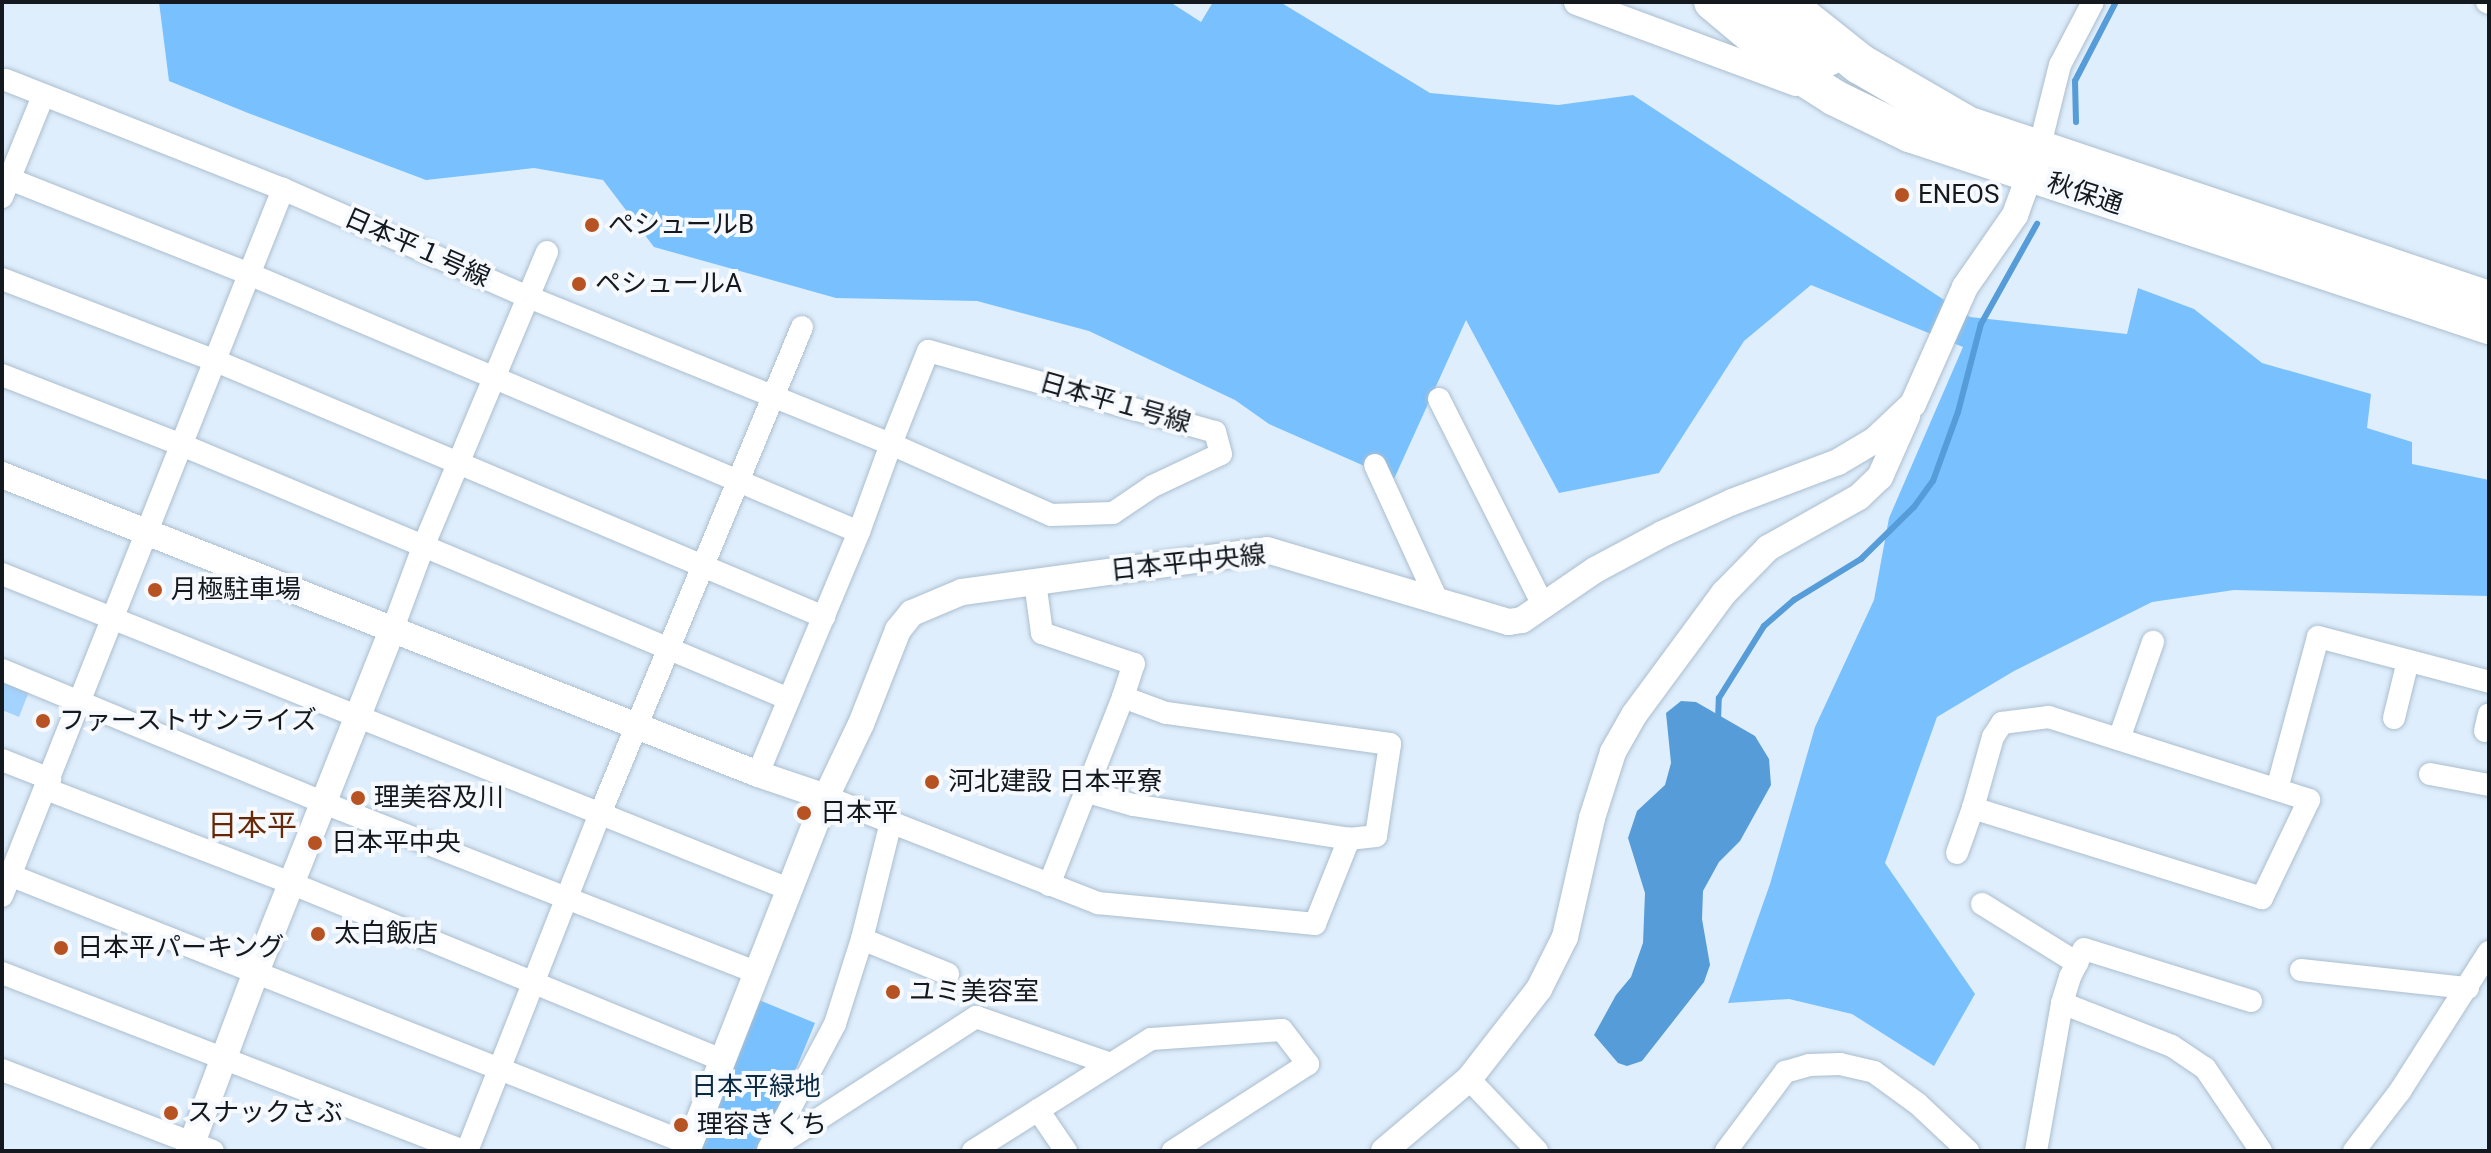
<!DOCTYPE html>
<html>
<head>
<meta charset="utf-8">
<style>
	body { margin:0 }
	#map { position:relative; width:2491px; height:1153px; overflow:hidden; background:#dfeefc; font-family:Roboto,"Noto Sans JP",sans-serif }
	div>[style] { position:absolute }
	.green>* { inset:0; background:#a3d3fe }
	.forest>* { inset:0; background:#78c0fe }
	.water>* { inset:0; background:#559cd8 }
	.stream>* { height:6px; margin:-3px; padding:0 3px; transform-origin:3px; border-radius:3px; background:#559cd8 }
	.roads { filter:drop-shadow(0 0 2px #abbece) drop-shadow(0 0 2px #abbece) }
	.minor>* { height:22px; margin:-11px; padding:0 11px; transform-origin:11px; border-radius:11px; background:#fff }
	.tertiary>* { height:26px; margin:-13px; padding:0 13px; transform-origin:13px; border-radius:13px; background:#fff }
	.trunk>* { height:36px; margin:-18px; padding:0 18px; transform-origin:18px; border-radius:18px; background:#fff }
	.motorway>* { height:40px; margin:-20px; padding:0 20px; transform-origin:20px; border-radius:20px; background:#fff }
	.dots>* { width:22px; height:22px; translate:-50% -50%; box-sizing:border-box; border:4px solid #f6f9fd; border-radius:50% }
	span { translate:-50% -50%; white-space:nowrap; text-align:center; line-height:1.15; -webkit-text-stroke:8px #f6f9fd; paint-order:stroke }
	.street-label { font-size:26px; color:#13191f }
	.poi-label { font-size:26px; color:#13191f }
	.left { translate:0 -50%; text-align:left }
	.park-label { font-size:26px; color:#0c2b43 }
	.quarter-label { font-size:30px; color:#672807 }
	.frame { position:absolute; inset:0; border:4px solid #13191f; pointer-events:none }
</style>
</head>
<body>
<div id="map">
	<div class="green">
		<i style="clip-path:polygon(2px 679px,30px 689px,19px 717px,2px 710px)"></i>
	</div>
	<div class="forest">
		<i style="clip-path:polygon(159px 2px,1170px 2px,1201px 22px,1213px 2px,1280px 2px,1430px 93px,1558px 105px,1633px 95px,1970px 317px,2127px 334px,2138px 288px,2194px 309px,2262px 363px,2371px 394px,2367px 428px,2412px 442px,2412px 464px,2489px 480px,2489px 596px,2234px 590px,2152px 602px,2014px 671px,1937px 717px,1885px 863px,1975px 994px,1934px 1066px,1852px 1014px,1789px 999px,1728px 1003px,1770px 884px,1815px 727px,1874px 600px,1889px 518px,1963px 347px,1811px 285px,1744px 341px,1659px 473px,1559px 493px,1466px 320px,1394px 479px,1269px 424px,1235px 400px,1089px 331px,977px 301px,836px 298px,654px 247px,603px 180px,534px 168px,426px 180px,248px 113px,169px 81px)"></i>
		<i style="clip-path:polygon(759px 1000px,815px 1023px,762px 1151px,697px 1151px)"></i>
	</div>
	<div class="water">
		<i style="clip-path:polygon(1681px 701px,1696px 702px,1755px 736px,1769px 759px,1771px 785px,1740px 841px,1719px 862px,1703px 891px,1702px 919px,1710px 965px,1704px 982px,1642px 1061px,1627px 1066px,1618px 1063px,1594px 1035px,1616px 995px,1631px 977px,1643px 943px,1645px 893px,1628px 838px,1637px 811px,1665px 785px,1671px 763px,1666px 713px)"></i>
	</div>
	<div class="stream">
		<i style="left:2076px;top:122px;width:41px;rotate:-91.4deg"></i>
		<i style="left:2075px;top:81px;width:89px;rotate:-62.6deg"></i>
		<i style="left:1718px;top:721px;width:23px;rotate:-88deg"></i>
		<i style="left:1719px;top:698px;width:85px;rotate:-58deg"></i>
		<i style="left:1764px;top:626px;width:40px;rotate:-41deg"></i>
		<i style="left:1794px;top:600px;width:79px;rotate:-31.5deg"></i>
		<i style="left:1861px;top:559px;width:74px;rotate:-44.5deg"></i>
		<i style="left:1914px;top:507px;width:32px;rotate:-54deg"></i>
		<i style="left:1933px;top:481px;width:73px;rotate:-70.1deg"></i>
		<i style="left:1958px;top:412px;width:91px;rotate:-75.4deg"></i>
		<i style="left:1981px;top:324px;width:115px;rotate:-60.8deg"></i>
	</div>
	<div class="roads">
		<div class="minor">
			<i style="left:2487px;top:2px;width:2px;rotate:27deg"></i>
			<i style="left:6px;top:80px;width:298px;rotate:21.5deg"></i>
			<i style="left:283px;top:189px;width:266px;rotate:23.8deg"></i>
			<i style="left:526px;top:296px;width:394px;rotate:22.1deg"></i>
			<i style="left:891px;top:444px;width:175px;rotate:23.9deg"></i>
			<i style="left:1051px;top:515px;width:62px;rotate:-1.8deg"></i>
			<i style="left:1113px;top:513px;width:48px;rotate:-34deg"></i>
			<i style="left:1153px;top:486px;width:75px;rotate:-25.2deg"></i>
			<i style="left:1221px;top:454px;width:23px;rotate:-105deg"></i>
			<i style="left:1215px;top:432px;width:298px;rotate:-164.2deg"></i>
			<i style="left:928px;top:351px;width:100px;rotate:111.7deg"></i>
			<i style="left:891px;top:444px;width:94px;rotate:110deg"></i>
			<i style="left:859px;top:532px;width:262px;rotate:112.7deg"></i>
			<i style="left:2039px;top:149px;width:87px;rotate:-76deg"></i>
			<i style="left:2060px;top:65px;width:71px;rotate:-62.4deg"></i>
			<i style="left:2px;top:176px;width:266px;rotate:21.6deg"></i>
			<i style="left:249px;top:274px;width:662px;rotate:22.93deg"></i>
			<i style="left:2px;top:197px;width:109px;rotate:-67.9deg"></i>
			<i style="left:2px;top:279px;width:229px;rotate:21deg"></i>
			<i style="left:216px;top:361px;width:660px;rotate:22.83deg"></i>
			<i style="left:2px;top:375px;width:193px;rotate:21.3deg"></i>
			<i style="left:182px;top:445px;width:658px;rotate:22.71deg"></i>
			<i style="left:1439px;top:399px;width:233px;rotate:63.2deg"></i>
			<i style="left:1375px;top:465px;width:149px;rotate:65.3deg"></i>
			<i style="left:2px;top:574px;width:850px;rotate:21.83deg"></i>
			<i style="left:392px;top:631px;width:90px;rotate:-69.7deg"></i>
			<i style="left:423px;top:547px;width:320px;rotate:-67.2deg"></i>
			<i style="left:2px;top:670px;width:348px;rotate:22.4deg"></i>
			<i style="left:324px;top:803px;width:463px;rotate:21.4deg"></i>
			<i style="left:2049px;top:717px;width:273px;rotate:17.7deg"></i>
			<i style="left:2309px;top:800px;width:109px;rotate:115.6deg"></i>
			<i style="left:2262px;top:898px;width:303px;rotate:-162.7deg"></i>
			<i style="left:1973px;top:808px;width:74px;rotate:-74.3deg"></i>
			<i style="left:1993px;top:737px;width:17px;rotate:-57deg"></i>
			<i style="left:2002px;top:723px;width:47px;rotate:-7.3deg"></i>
			<i style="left:2394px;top:718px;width:59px;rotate:-76.2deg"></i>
			<i style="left:2485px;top:731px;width:17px;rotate:-77deg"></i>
			<i style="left:2119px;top:739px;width:103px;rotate:-70.7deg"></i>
			<i style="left:2px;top:760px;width:52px;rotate:21.6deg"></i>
			<i style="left:2430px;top:774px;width:60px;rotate:10.6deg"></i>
			<i style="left:46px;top:789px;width:265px;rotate:21deg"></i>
			<i style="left:293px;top:884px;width:464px;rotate:22.3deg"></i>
			<i style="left:2277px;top:789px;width:157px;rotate:-74.9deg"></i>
			<i style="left:2318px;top:637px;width:177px;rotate:14.7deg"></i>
			<i style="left:1084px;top:791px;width:51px;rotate:15.9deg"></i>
			<i style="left:1133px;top:805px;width:219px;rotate:8.9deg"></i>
			<i style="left:826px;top:797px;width:292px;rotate:21.3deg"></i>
			<i style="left:1098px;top:903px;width:218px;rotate:5.5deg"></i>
			<i style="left:1315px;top:924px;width:92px;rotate:-68.2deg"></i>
			<i style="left:1349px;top:839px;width:27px;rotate:-6deg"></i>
			<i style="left:1376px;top:836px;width:93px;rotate:-81.3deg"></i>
			<i style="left:1390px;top:744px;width:226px;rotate:-172.1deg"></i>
			<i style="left:1166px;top:713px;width:46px;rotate:-159.6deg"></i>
			<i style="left:1123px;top:697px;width:35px;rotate:-72deg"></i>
			<i style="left:1134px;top:664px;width:97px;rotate:-161.4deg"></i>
			<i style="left:1042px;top:633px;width:51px;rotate:-97.8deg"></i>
			<i style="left:1957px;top:853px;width:48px;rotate:-70.4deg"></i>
			<i style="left:2px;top:872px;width:739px;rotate:21.6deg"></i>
			<i style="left:1049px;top:885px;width:202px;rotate:-68.5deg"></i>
			<i style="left:2px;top:896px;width:761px;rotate:-68.32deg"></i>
			<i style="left:1982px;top:904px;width:112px;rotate:31.8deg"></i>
			<i style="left:862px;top:939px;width:93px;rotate:22.1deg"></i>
			<i style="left:2084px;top:949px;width:175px;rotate:17.3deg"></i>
			<i style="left:2301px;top:970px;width:168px;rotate:6.2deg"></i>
			<i style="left:2px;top:973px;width:494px;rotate:21.1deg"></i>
			<i style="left:2062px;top:1003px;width:27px;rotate:-73deg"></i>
			<i style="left:2070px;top:977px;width:30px;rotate:-64deg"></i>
			<i style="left:2px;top:1070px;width:226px;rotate:21deg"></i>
			<i style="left:1469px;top:1079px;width:99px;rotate:46.6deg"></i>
			<i style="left:1038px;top:1110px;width:50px;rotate:55.7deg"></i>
			<i style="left:768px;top:1150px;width:143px;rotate:-62deg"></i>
			<i style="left:835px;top:1024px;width:89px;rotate:-72.4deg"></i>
			<i style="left:862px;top:939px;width:121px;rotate:-76.1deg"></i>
			<i style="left:467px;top:1151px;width:362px;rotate:-68.5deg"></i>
			<i style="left:600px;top:814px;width:527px;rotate:-67.47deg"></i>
			<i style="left:769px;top:1151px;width:247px;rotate:-32.9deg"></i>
			<i style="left:976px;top:1017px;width:140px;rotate:19.2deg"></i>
			<i style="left:973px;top:1151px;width:210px;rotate:-32.2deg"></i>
			<i style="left:1151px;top:1039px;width:131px;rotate:-3.9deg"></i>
			<i style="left:1282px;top:1030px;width:43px;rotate:52.6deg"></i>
			<i style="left:1308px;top:1064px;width:161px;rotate:147.2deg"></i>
			<i style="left:1726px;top:1151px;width:99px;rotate:-53.2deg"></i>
			<i style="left:1785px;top:1072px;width:25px;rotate:-16deg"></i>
			<i style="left:1809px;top:1065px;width:31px;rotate:-2deg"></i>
			<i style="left:1840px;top:1064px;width:35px;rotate:13deg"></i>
			<i style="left:1874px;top:1072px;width:54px;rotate:36deg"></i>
			<i style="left:1918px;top:1104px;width:69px;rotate:43.2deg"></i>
			<i style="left:2036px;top:1151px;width:150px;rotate:-80deg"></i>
			<i style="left:2062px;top:1003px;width:118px;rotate:21.4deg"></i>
			<i style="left:2172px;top:1046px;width:40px;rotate:34deg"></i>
			<i style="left:2205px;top:1068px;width:100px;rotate:56deg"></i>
			<i style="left:2354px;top:1151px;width:76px;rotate:-52.5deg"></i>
			<i style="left:2400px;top:1091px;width:165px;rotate:-57.4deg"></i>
		</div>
		<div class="tertiary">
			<i style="left:1577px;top:2px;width:233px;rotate:20.3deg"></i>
			<i style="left:2px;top:475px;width:813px;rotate:21.58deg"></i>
			<i style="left:758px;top:774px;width:72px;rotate:18.7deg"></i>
			<i style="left:189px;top:1151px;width:191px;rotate:-69.5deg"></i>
			<i style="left:256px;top:972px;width:367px;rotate:-68.3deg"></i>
			<i style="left:687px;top:1151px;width:380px;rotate:-68.6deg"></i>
			<i style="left:826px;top:797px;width:81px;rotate:-64.4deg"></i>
			<i style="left:861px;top:724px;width:101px;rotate:-68.5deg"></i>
			<i style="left:898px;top:630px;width:22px;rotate:-51deg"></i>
			<i style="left:912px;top:613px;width:54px;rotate:-22.8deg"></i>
			<i style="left:962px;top:592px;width:308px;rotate:-7.8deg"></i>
			<i style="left:1267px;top:550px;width:252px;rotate:16.6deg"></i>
			<i style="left:1509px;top:622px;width:13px;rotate:-9deg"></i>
			<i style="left:1522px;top:620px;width:88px;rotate:-34.4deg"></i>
			<i style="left:1595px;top:570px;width:76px;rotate:-28.2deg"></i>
			<i style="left:1662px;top:534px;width:77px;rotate:-24.6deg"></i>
			<i style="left:1732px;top:502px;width:113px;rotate:-20.7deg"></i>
			<i style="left:1838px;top:462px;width:43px;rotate:-30.7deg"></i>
			<i style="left:1875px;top:440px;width:52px;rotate:-43.5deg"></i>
			<i style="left:1913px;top:404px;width:128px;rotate:-66deg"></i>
			<i style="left:1965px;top:287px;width:88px;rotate:-55.2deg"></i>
			<i style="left:2015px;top:215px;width:59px;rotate:-70deg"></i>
			<i style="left:1384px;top:1151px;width:111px;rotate:-40.3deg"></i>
			<i style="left:1469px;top:1079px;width:114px;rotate:-52.1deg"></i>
			<i style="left:1539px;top:989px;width:58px;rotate:-63.4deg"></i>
			<i style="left:1565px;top:937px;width:122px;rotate:-77.2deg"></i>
			<i style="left:1592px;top:818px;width:69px;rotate:-72.3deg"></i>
			<i style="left:1613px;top:752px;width:43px;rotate:-60.4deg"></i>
			<i style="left:1634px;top:715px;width:152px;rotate:-53.6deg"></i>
			<i style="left:1724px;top:593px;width:63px;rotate:-45.6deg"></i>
			<i style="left:1768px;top:548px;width:104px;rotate:-29.3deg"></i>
			<i style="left:1859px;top:497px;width:29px;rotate:-44deg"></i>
			<i style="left:1880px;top:477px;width:67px;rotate:-66.1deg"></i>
		</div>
		<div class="trunk">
			<i style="left:1712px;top:2px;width:114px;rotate:40deg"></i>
			<i style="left:1799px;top:75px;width:43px;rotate:32.6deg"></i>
			<i style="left:1835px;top:98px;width:82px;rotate:25.9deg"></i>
			<i style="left:1909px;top:134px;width:611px;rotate:18.32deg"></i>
			<i style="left:1752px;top:2px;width:94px;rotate:36.7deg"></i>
			<i style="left:1937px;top:114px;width:582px;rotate:18.53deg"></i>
		</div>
		<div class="motorway">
			<i style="left:1782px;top:2px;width:100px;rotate:38.5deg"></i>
			<i style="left:1860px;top:64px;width:121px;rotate:30.2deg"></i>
		</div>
	</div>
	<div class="dots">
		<i style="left:1902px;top:195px;background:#b75222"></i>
		<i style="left:592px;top:225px;background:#b75222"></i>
		<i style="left:579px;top:284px;background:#b75222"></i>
		<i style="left:155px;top:590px;background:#b75222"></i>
		<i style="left:43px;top:721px;background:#b75222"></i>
		<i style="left:932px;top:782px;background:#b75222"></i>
		<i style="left:358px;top:798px;background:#b75222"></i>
		<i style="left:804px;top:813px;background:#b75222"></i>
		<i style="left:315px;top:843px;background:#b75222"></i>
		<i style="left:318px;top:934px;background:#b75222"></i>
		<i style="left:61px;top:948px;background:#b75222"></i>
		<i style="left:893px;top:992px;background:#b75222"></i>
		<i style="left:171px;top:1113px;background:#b75222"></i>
		<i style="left:681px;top:1125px;background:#b75222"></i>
	</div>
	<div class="street-label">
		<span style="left:2085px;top:194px;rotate:18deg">秋保通</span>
		<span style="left:417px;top:248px;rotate:24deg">日本平１号線</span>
		<span style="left:1115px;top:403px;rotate:16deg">日本平１号線</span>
		<span style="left:1188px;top:563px;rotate:-6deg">日本平中央線</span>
	</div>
	<div class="poi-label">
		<span class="left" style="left:1918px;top:195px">ENEOS</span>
		<span class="left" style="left:608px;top:225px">ぺシュールB</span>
		<span class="left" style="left:595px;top:284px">ペシュールA</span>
		<span class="left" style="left:171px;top:590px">月極駐車場</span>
		<span class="left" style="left:59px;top:721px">ファーストサンライズ</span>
		<span class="left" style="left:948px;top:782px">河北建設 日本平寮</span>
		<span class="left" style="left:374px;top:798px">理美容及川</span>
		<span class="left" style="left:820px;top:813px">日本平</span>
		<span class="left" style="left:331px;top:843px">日本平中央</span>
		<span class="left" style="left:334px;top:934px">太白飯店</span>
		<span class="left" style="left:77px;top:948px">日本平パーキング</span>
		<span class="left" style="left:909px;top:992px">ユミ美容室</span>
		<span class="left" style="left:187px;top:1113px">スナックさぶ</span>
		<span class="left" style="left:697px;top:1125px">理容きくち</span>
	</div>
	<div class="park-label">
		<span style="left:756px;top:1087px">日本平緑地</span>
	</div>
	<div class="quarter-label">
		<span style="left:252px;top:826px">日本平</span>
	</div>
	<div class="frame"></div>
</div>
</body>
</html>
